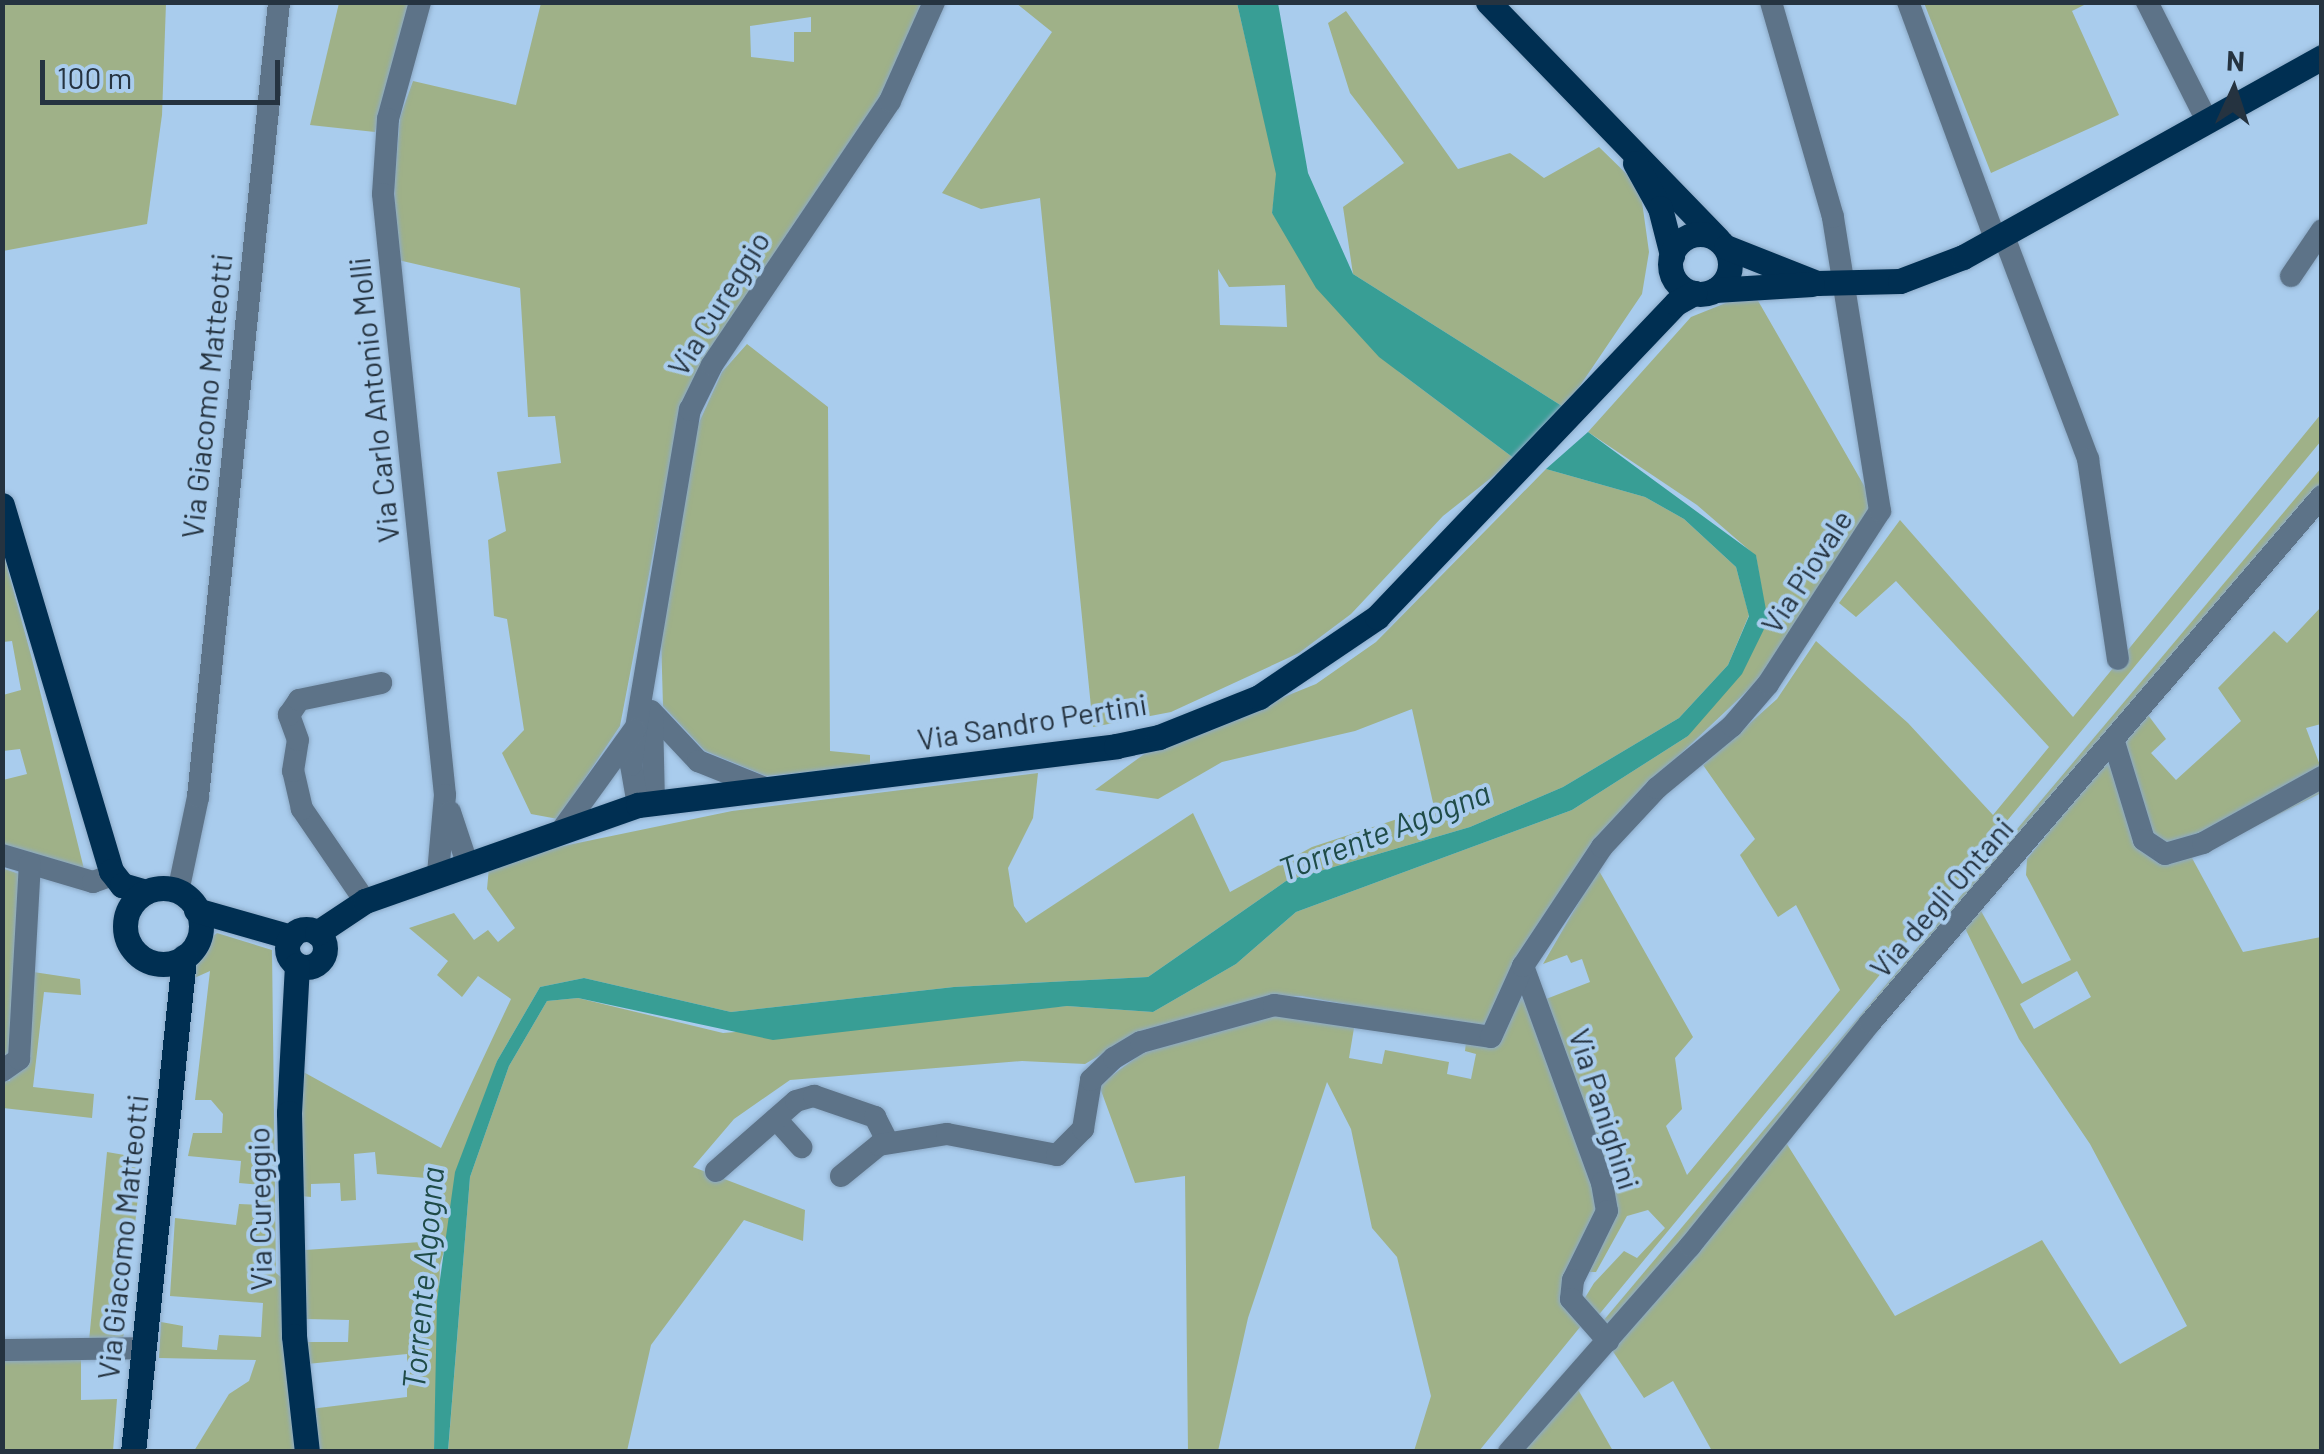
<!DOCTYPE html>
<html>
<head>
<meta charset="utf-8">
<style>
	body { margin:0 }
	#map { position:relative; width:2324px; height:1454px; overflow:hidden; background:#a9cced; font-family:Barlow,sans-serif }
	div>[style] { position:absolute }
	.green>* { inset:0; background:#9fb188 }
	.water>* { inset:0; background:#389e95 }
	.roads { filter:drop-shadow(0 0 2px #8caac7) drop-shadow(0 0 2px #8caac7) }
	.minor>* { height:22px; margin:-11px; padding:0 11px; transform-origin:11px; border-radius:11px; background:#5d7388 }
	.major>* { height:25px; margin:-12.5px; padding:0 12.5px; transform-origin:12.5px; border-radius:12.5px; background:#002f52 }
	.major>.ring { margin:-12.5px; padding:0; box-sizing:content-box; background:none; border:25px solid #002f52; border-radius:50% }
	span { translate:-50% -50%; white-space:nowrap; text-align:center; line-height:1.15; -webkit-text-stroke:8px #a9cced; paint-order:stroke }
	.street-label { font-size:30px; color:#253340 }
	.water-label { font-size:32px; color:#1f4b47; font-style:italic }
	.frame { position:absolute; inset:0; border:5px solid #253340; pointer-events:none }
	.north { position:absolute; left:2184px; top:40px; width:100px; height:100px; -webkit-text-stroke:8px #a9cced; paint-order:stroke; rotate:3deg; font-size:28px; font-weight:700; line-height:40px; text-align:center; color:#253340 }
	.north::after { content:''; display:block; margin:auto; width:35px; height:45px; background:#253340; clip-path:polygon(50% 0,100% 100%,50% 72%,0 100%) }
	.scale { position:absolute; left:40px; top:60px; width:240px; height:45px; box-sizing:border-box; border:5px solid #253340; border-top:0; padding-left:12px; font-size:30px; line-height:35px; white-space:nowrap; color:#253340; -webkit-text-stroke:8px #a9cced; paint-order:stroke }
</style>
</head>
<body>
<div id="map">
	<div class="green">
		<i style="clip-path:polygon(2px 3px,166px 3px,162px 115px,147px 224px,3px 251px)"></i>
		<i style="clip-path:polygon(339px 3px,412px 3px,375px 132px,310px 125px)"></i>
		<i style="clip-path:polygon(evenodd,541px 3px,921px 3px,895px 73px,681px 407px,620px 726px,558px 819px,531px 814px,502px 753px,524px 730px,507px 619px,494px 616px,488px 540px,506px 531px,497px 472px,561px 463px,555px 416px,528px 417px,520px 288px,398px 260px,394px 185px,400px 117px,413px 81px,516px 105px,541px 3px,811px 17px,811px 32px,794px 32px,794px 62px,751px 57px,750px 26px,811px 17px)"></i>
		<i style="clip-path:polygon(evenodd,1016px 3px,1237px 3px,1277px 174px,1272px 213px,1399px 372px,1515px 459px,1443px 516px,1351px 614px,1299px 653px,1171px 712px,1093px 727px,1040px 198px,981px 209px,942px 193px,1052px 32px,1016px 3px,1218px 269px,1229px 287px,1285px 285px,1287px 327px,1220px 325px,1218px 269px)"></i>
		<i style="clip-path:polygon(1924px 3px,2088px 3px,2072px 11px,2119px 115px,1991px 173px)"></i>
		<i style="clip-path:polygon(1346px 11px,1458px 169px,1510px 153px,1544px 178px,1599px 147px,1640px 187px,1649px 252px,1642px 294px,1565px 408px,1353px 274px,1343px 207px,1404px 163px,1350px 93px,1328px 23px)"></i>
		<i style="clip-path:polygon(1753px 292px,1878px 510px,1763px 676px,1672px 762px,1490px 1031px,1301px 996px,1273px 997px,1143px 1030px,1085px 1064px,1022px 1061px,790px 1080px,734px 1119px,693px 1167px,805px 1210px,803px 1241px,744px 1220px,651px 1345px,627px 1451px,448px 1452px,470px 1177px,509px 1066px,547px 1001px,578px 998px,723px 1033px,1067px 1006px,1153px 1012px,1236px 964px,1296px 912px,1572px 810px,1688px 736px,1767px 621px,1756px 556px,1697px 505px,1588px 432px,1691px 317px)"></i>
		<i style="clip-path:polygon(747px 344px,828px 407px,830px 751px,870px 755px,870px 766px,766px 776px,705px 751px,663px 706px,661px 636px,697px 427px,722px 372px)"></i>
		<i style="clip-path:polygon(2321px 414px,2321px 441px,1592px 1323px,1583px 1301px,1594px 1283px,1624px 1251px,1637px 1258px,1665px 1228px,1648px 1210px,1627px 1216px,1596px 1272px,1587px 1272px,1614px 1215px,1573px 1280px,1585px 1321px,1479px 1451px,1414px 1451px,1431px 1396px,1397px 1257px,1372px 1228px,1351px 1129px,1327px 1082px,1248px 1318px,1218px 1451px,1188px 1451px,1185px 1176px,1135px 1183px,1099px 1085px,1149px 1048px,1271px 1014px,1355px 1022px,1349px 1058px,1382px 1064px,1385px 1050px,1449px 1062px,1447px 1074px,1471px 1079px,1476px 1054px,1465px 1051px,1466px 1042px,1489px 1046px,1523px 966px,1546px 999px,1590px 982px,1582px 959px,1571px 963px,1567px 955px,1543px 964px,1598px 869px,1693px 1037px,1675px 1058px,1682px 1109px,1666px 1126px,1687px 1175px,1840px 990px,1796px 905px,1778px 917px,1740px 855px,1755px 839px,1703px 765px,1777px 699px,1816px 641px,1908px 723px,1993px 815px,2049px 747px,1896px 581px,1856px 617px,1839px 603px,1900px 520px,2073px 717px)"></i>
		<i style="clip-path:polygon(2321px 468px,2321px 485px,1604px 1333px,1598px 1327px)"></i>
		<i style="clip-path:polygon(1546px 469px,1645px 497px,1684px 519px,1736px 567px,1749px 615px,1728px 665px,1679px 718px,1563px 787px,1470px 827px,1286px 881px,1148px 977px,954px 987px,731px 1012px,584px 978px,540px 987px,497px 1061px,440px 1265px,434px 1451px,318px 1451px,310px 1409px,407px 1397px,407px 1354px,307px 1364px,306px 1342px,348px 1342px,349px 1320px,306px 1319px,305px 1250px,421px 1242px,432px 1197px,426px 1178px,377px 1174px,375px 1152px,354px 1154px,356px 1200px,341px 1201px,340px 1183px,311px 1184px,311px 1197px,301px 1196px,298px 1069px,441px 1148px,511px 999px,478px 976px,462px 997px,437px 975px,448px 961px,409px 928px,454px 913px,474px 940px,488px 930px,498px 942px,515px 928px,487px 889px,489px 867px,544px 850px,732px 811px,1038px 773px,1033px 818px,1008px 868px,1014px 906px,1026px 923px,1193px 813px,1230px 892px,1312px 847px,1434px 807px,1412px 709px,1355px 731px,1222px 762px,1158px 799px,1095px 790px,1147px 752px,1316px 684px,1376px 642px)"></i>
		<i style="clip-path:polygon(2px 548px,32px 659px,84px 869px,3px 846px,3px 780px,27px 774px,20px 749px,3px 751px,3px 695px,21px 690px,12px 641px,3px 642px)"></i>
		<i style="clip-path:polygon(evenodd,2321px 607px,2321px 724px,2306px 728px,2321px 768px,2321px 793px,2192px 858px,2243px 952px,2321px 937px,2321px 1451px,1712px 1451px,1673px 1381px,1644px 1398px,1610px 1347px,1785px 1141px,1895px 1316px,2042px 1240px,2120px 1364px,2187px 1326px,2090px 1144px,2019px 1039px,1963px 924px,1981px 911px,2022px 984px,2071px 960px,2026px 875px,2027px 859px,2145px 711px,2166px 739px,2151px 753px,2176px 780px,2241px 721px,2218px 688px,2274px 631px,2287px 643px,2321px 607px,2077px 971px,2091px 997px,2034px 1029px,2020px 1004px,2077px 971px)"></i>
		<i style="clip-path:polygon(2px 868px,28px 877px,20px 970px,80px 979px,81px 995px,44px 992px,33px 1087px,94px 1094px,92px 1118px,3px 1108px,3px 1080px,10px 1081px,11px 1063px,2px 1061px)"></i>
		<i style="clip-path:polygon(217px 933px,272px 950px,276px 1273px,283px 1279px,297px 1451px,194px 1451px,229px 1394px,249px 1381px,256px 1360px,159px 1358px,161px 1322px,183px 1326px,182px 1347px,217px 1350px,219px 1335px,261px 1337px,263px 1303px,170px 1296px,175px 1218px,236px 1225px,239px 1204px,259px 1205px,261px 1185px,239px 1183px,241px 1161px,188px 1156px,193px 1133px,222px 1133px,223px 1114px,211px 1100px,195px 1100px,210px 971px,192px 979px,194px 951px)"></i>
		<i style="clip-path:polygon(107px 1152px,142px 1158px,121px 1359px,81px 1359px,81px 1400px,117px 1399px,113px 1451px,3px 1451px,2px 1343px,89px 1341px)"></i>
		<i style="clip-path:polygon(1576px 1386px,1613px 1451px,1521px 1452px)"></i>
	</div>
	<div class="water">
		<i style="clip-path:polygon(1237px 3px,1278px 3px,1308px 173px,1353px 274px,1565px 408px,1515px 459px,1379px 357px,1316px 288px,1272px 213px,1276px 174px)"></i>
		<i style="clip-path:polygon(1588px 432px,1756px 555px,1768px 621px,1742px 674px,1688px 736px,1572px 810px,1296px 912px,1236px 964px,1153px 1012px,1067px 1006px,773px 1040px,578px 998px,547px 1001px,509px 1066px,470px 1177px,448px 1451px,434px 1451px,437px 1301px,455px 1172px,497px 1061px,540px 987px,584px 978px,731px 1012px,954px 987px,1148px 977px,1286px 881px,1470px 827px,1563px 787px,1679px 718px,1728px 665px,1749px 616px,1736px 567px,1684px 519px,1645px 497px,1546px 469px)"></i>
	</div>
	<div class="roads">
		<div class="minor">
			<i style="left:420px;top:2px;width:121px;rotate:105.3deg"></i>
			<i style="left:388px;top:119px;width:75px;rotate:93.8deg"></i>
			<i style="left:383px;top:194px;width:604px;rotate:84.11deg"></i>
			<i style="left:445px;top:795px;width:78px;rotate:95.1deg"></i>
			<i style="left:1908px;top:2px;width:252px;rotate:69.8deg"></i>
			<i style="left:2147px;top:2px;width:133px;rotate:63.2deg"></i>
			<i style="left:2003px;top:234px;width:241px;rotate:69.3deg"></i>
			<i style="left:2088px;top:459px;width:202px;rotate:81.5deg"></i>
			<i style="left:2291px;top:276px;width:55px;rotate:-56deg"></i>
			<i style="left:651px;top:711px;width:69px;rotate:46.8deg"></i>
			<i style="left:698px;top:761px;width:72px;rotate:21.9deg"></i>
			<i style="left:652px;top:715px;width:86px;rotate:88.7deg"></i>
			<i style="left:2114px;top:742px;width:102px;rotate:73deg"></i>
			<i style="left:2144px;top:840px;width:25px;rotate:34deg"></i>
			<i style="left:2165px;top:854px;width:40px;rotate:-16deg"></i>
			<i style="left:2203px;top:843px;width:136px;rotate:-29deg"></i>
			<i style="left:638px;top:805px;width:41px;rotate:-99.9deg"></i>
			<i style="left:631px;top:765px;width:37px;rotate:-82deg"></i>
			<i style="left:636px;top:728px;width:323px;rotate:-80.4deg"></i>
			<i style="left:690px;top:410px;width:50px;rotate:-63.9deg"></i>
			<i style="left:712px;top:365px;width:318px;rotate:-56deg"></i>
			<i style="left:890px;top:101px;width:108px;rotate:-66deg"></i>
			<i style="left:450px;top:812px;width:54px;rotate:71.6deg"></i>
			<i style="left:564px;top:827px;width:120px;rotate:-54.2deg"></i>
			<i style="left:2px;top:855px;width:95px;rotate:16.5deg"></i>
			<i style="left:93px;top:882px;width:15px;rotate:-20deg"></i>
			<i style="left:178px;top:892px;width:97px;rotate:-78.1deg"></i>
			<i style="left:198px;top:797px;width:799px;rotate:-84.18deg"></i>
			<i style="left:365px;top:901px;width:112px;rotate:-124.4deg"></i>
			<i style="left:302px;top:809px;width:39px;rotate:-103deg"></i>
			<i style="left:293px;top:771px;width:31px;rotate:-81deg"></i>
			<i style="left:298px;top:740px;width:27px;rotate:-110deg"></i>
			<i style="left:289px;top:715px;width:18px;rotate:-56deg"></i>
			<i style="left:299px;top:700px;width:84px;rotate:-11.7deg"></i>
			<i style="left:1523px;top:966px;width:231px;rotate:70deg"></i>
			<i style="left:1602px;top:1183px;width:28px;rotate:80deg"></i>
			<i style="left:1607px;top:1211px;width:77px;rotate:116.2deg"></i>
			<i style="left:1573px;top:1280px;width:19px;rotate:96deg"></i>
			<i style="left:1571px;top:1299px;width:56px;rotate:48.6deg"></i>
			<i style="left:2px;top:1071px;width:21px;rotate:-35deg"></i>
			<i style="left:19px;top:1059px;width:195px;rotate:-86.8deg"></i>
			<i style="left:776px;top:1119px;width:38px;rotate:48deg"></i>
			<i style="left:716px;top:1171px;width:106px;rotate:-41.2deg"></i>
			<i style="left:796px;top:1101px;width:19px;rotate:-16deg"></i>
			<i style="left:814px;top:1096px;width:65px;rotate:19deg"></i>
			<i style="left:875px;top:1117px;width:28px;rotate:63deg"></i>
			<i style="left:841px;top:1176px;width:49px;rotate:-39.2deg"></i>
			<i style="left:879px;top:1145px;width:69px;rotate:-9.2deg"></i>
			<i style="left:947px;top:1134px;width:112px;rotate:10.8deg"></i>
			<i style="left:1057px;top:1155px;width:37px;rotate:-45deg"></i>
			<i style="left:1083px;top:1129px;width:50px;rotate:-80.7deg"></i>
			<i style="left:1091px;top:1080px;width:32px;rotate:-44deg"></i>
			<i style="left:1114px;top:1058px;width:31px;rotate:-31deg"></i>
			<i style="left:1141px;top:1042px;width:138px;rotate:-15.5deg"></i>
			<i style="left:1274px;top:1005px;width:219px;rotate:8.4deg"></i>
			<i style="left:1491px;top:1037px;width:78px;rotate:-65.7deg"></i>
			<i style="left:1523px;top:966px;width:143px;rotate:-56.4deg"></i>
			<i style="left:1602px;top:847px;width:81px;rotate:-47deg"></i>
			<i style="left:1657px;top:788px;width:97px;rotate:-39.6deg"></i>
			<i style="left:1732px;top:726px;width:55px;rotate:-49.4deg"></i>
			<i style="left:1768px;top:684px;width:206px;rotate:-57.1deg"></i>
			<i style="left:1880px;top:511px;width:298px;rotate:-99.1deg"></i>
			<i style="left:1833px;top:217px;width:224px;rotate:-106.1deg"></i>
			<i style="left:2px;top:1350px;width:141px;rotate:-0.8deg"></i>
			<i style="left:1509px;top:1452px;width:274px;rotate:-48.7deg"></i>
			<i style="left:1690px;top:1246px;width:287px;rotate:-51.1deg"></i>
			<i style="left:1870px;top:1023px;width:694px;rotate:-49.38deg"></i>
		</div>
		<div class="major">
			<i style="left:1488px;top:2px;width:330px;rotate:45.9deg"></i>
			<i style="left:1635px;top:163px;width:51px;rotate:60.9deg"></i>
			<i style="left:1660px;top:208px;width:49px;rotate:75.7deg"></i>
			<i class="ring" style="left:1670px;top:234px;width:35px;height:35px"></i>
			<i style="left:1726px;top:247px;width:98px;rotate:21.6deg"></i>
			<i style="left:1817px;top:283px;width:83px;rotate:-1.4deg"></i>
			<i style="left:1900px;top:281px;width:67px;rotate:-20.9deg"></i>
			<i style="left:1963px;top:257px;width:411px;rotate:-29.1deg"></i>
			<i style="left:1715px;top:290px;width:97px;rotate:-3.5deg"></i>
			<i style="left:2px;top:505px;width:382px;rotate:73.4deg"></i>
			<i style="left:111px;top:871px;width:18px;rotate:52deg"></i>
			<i style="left:122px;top:885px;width:25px;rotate:16deg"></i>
			<i class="ring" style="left:125px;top:888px;width:51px;height:51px"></i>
			<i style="left:196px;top:910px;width:99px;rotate:15.9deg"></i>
			<i class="ring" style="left:287px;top:929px;width:13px;height:13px"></i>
			<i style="left:317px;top:933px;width:58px;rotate:-33.7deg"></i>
			<i style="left:365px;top:901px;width:289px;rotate:-19.4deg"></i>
			<i style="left:638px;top:805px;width:482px;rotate:-7deg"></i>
			<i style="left:1116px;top:746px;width:44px;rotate:-11.8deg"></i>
			<i style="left:1159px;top:737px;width:108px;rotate:-21.8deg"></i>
			<i style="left:1259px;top:697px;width:143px;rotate:-34.1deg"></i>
			<i style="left:1377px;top:617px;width:434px;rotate:-46.4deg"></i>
			<i style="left:1676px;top:303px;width:21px;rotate:-29deg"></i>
			<i style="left:297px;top:965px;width:148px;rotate:93.1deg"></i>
			<i style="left:289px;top:1113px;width:223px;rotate:88.7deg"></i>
			<i style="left:294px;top:1336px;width:117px;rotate:83.6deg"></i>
			<i style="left:133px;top:1452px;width:498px;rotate:-84.1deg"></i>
		</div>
	</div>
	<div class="street-label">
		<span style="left:718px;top:303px;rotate:-58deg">Via Cureggio</span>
		<span style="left:206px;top:396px;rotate:-84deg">Via Giacomo Matteotti</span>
		<span style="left:373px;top:400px;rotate:-96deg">Via Carlo Antonio Molli</span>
		<span style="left:1806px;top:571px;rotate:-57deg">Via Piovale</span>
		<span style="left:1032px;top:721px;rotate:-9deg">Via Sandro Pertini</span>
		<span style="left:1941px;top:897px;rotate:-49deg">Via degli Ontani</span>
		<span style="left:1605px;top:1109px;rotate:72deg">Via Panighini</span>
		<span style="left:259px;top:1209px;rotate:-91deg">Via Cureggio</span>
		<span style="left:122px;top:1237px;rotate:-84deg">Via Giacomo Matteotti</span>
	</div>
	<div class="water-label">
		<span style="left:1384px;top:830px;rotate:-21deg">Torrente Agogna</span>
		<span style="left:422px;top:1278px;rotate:-85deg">Torrente Agogna</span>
	</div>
	<div class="frame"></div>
	<div class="north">N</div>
	<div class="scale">100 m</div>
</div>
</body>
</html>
